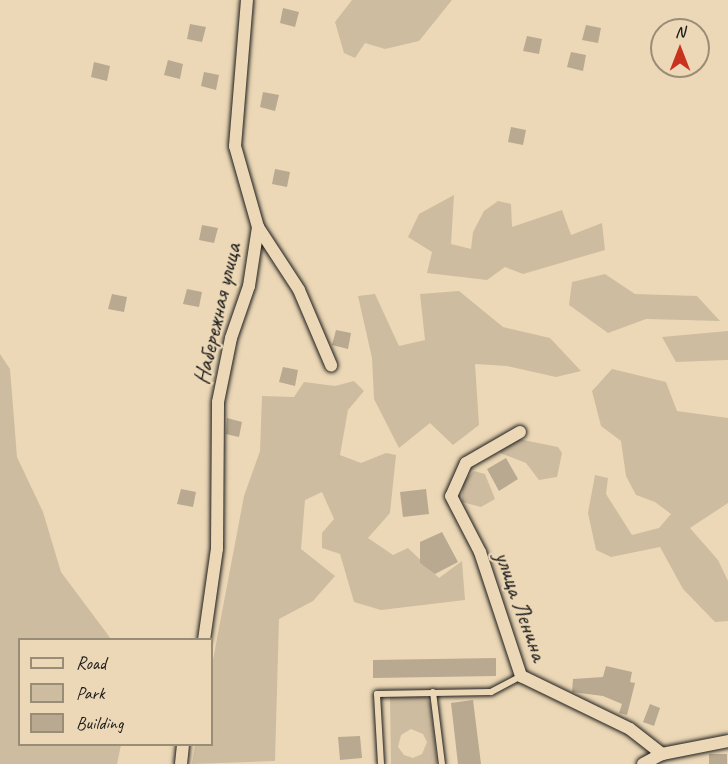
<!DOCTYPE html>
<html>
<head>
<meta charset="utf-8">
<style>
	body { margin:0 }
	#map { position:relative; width:728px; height:764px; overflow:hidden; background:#ecd8b6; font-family:Caveat,sans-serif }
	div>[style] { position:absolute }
	.green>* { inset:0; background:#cebca0 }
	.building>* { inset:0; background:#b8a990 }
	.roads { filter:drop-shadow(0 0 2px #1c1c1c) drop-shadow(0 0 2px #1c1c1c) }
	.service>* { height:6px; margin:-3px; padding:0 3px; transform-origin:3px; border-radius:3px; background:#ecd8b6 }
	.minor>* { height:12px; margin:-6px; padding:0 6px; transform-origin:6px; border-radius:6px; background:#ecd8b6 }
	span { translate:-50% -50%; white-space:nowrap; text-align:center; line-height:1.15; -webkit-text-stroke:4.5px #ecd8b6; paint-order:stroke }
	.street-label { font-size:24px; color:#1c1c1c }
	.legend { position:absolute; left:18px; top:638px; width:195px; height:108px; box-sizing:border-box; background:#ecd8b6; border:2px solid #998d78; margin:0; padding:8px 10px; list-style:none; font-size:18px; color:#1c1c1c }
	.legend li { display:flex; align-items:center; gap:12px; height:30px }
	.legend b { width:30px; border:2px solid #998d78 }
	.north { position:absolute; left:650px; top:18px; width:60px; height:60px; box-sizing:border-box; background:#ecd8b6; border:2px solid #998d78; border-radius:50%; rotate:0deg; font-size:16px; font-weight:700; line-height:24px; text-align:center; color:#1c1c1c }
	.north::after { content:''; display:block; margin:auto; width:21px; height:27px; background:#c8321e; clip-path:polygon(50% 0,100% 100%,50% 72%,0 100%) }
</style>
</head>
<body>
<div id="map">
	<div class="green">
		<i style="clip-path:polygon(352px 0,452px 0,419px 41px,385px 49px,365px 43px,355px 58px,344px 53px,335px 22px)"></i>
		<i style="clip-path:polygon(454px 195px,451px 244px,471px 249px,473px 232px,484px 211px,498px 201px,511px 204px,512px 227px,562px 210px,571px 235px,602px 223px,605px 250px,523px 274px,505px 267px,487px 280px,427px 273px,432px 252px,408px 237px,419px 214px)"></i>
		<i style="clip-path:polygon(605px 274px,635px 294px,697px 296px,720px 321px,646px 319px,608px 333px,569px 305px,572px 282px)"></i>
		<i style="clip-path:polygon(459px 291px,503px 327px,550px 338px,581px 371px,556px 377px,507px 366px,475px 364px,479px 425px,453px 445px,430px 423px,399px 448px,374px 399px,372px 358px,358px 296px,375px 294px,399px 346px,425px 340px,420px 294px)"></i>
		<i style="clip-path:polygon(728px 331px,728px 360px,676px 362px,662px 337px)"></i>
		<i style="clip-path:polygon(0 354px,10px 369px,17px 457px,43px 512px,61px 572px,111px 639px,20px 640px,20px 744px,121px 745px,117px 764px,0 764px)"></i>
		<i style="clip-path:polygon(612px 369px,666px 382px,677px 411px,728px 418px,728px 503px,690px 528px,718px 560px,728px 581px,728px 621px,715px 622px,683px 589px,660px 547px,611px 557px,596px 550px,588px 513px,595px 475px,608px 478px,606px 494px,632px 535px,659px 528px,671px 514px,655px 502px,636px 495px,626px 476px,621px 441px,601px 426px,592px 391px)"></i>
		<i style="clip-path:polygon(354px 381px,364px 391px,348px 410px,340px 455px,361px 463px,386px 453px,396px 455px,390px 513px,368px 538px,393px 555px,408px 548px,439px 578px,462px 561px,465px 600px,381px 610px,354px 602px,340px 554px,322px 548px,322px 533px,334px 519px,322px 492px,305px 500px,301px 549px,335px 576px,313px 601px,279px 619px,275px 761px,192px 764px,195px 745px,212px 744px,212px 665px,244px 496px,260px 451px,262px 396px,294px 397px,304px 382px,335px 386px)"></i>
		<i style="clip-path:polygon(518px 439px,558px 447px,562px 453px,557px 477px,539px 480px,526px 463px,500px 453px,500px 445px)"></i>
		<i style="clip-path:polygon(474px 471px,485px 474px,495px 499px,481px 507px,462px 502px,463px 482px)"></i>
		<i style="clip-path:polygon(evenodd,425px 696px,431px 705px,437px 764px,391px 764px,390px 697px,425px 696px,411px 729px,423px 734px,427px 742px,422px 754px,413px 758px,404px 755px,398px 747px,401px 735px,411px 729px)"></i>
	</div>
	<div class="building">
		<i style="clip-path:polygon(283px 8px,299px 12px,295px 27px,280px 23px)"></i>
		<i style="clip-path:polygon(190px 24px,206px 27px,202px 42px,187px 39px)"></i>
		<i style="clip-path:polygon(586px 25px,601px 28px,598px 43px,582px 40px)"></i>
		<i style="clip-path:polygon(527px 36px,542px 39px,539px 54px,523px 51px)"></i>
		<i style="clip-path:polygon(571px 52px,586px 55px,583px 71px,567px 67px)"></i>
		<i style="clip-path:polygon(168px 60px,183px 64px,180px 79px,164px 75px)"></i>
		<i style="clip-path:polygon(94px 62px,110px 66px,107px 81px,91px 77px)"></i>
		<i style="clip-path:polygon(204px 72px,219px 75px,216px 90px,201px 86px)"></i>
		<i style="clip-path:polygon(263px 92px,279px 95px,275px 111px,260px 107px)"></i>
		<i style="clip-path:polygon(511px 127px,526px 130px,523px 145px,508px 142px)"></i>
		<i style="clip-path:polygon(275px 169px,290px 172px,287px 187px,272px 184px)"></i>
		<i style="clip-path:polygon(202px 225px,218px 228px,214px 243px,199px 240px)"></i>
		<i style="clip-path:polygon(187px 289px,202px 292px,199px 307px,183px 304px)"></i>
		<i style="clip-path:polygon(112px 294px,127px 297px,124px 312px,108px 309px)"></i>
		<i style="clip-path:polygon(336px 330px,351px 333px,348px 349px,332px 345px)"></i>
		<i style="clip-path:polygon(283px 367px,298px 370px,295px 386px,279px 382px)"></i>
		<i style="clip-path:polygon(227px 418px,242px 422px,239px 437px,226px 434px)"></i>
		<i style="clip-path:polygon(506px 458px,518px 479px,499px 491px,487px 469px)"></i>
		<i style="clip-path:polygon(181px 489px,196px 492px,193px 507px,177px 504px)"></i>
		<i style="clip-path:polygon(426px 489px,429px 514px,403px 517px,400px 492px)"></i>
		<i style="clip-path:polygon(442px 532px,458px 562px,435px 574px,420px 563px,420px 542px)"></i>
		<i style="clip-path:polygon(496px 658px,496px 676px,373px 678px,373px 660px)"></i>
		<i style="clip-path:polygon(606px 666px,632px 672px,630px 682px,635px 683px,627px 715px,619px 713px,622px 704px,603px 696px,572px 692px,573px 679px,603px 677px)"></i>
		<i style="clip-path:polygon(473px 700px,481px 764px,458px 764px,451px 703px)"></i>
		<i style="clip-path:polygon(650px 704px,660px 708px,654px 726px,643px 722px)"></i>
		<i style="clip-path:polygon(360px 736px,362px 758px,340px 760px,338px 737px)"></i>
		<i style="clip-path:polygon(709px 754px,727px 754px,727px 764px,709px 764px)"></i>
	</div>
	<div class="roads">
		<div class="service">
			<i style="left:433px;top:692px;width:73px;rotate:82.9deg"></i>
			<i style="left:381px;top:764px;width:70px;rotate:-93.3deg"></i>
			<i style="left:377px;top:694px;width:114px;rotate:-1deg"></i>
			<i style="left:491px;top:692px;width:34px;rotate:-28deg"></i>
		</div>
		<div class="minor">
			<i style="left:258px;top:227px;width:75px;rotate:56.9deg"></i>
			<i style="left:299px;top:290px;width:82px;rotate:66.9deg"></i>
			<i style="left:520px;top:432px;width:62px;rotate:150.1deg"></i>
			<i style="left:466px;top:463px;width:36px;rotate:114deg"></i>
			<i style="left:451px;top:496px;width:63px;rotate:62.6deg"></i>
			<i style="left:480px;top:552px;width:131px;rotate:71.7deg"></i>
			<i style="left:521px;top:676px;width:121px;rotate:25.9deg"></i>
			<i style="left:630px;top:729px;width:41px;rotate:38deg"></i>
			<i style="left:204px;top:640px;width:92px;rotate:-81.9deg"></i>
			<i style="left:217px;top:549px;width:147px;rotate:-89.6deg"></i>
			<i style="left:218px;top:402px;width:65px;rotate:-78.5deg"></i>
			<i style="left:231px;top:338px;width:55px;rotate:-70.9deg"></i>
			<i style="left:249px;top:286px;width:60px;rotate:-81.3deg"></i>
			<i style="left:258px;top:227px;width:84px;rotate:-105.9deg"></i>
			<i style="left:235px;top:146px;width:146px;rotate:-85.3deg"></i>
			<i style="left:181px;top:764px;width:20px;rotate:-84deg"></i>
			<i style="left:643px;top:764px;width:21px;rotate:-28deg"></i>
			<i style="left:662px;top:754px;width:67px;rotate:-11.1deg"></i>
		</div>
	</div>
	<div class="street-label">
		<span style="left:217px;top:314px;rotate:-77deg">Набережная улица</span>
		<span style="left:521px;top:606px;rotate:70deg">улица Ленина</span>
	</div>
	<ul class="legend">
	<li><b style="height:8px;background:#ecd8b6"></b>Road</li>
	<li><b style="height:16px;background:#cebca0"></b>Park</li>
	<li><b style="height:16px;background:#b8a990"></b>Building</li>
	</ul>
	<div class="north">N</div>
</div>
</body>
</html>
